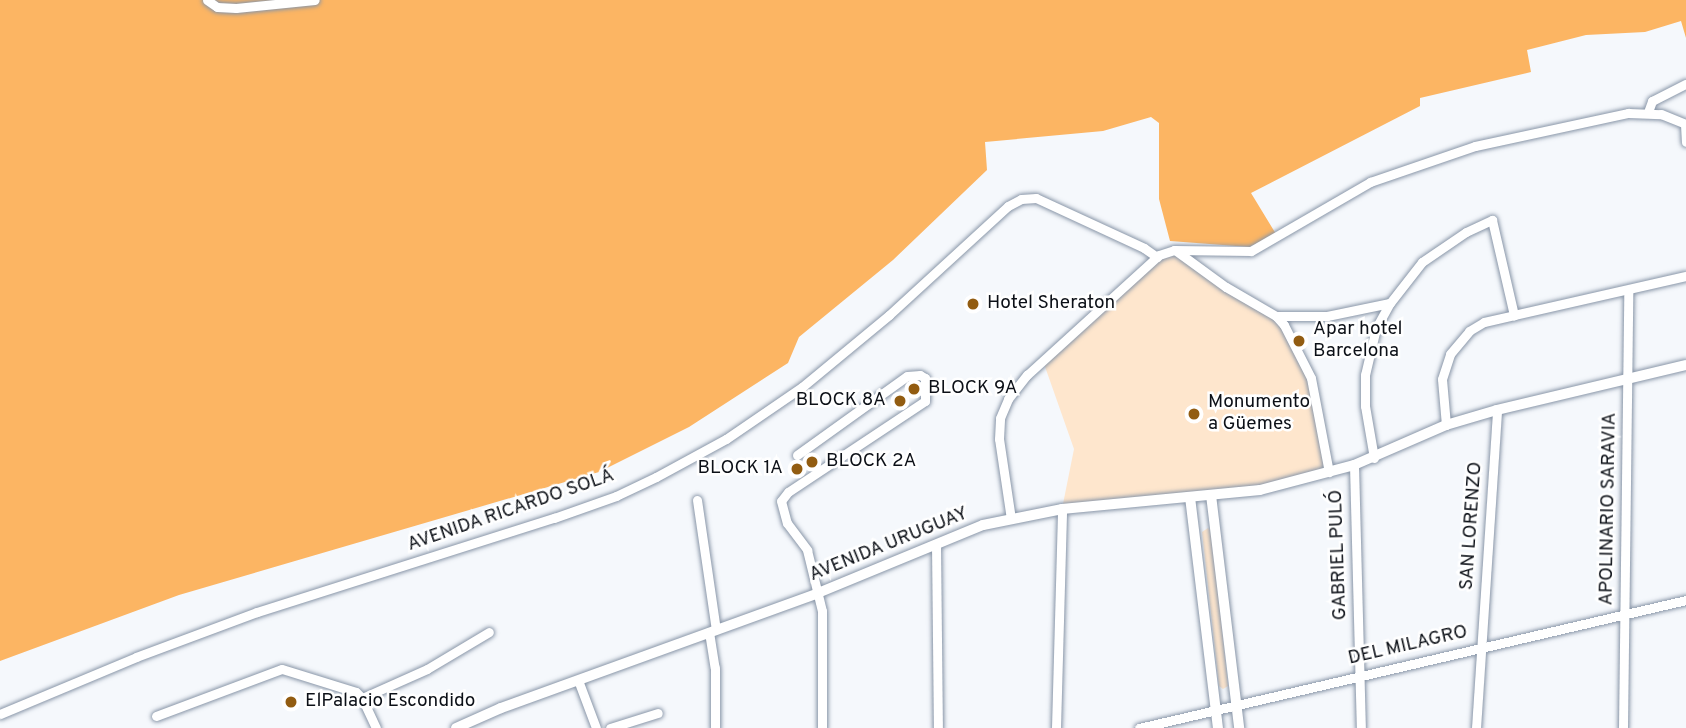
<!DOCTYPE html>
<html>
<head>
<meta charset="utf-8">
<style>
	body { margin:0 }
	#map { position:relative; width:1686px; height:728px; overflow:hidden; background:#f5f8fc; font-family:Overpass,sans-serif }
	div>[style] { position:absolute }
	.green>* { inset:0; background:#fee6cd }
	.forest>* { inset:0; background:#fcb563 }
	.roads { filter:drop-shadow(0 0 2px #8996a8) drop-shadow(0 0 2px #8996a8) }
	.minor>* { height:9px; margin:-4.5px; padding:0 4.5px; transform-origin:4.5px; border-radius:4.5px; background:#fff }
	.tertiary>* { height:10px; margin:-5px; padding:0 5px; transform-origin:5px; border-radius:5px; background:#fff }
	.dots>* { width:19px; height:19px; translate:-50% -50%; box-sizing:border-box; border:4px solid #fff; border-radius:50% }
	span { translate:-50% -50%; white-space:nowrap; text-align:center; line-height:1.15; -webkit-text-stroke:5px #fff; paint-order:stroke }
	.poi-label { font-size:19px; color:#0c1017 }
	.left { translate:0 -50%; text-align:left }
	.right { translate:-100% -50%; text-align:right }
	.street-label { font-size:19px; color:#0c1017 }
</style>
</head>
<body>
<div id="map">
	<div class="green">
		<i style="clip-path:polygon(1169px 254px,1178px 256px,1276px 316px,1305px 363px,1329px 472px,1256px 490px,1062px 509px,1074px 449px,1043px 361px,1150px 264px)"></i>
		<i style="clip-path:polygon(1208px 528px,1212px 532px,1228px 686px,1223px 689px,1219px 686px,1202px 532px)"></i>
	</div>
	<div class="forest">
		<i style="clip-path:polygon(0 0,1686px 0,1686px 38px,1681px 21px,1645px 32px,1586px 35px,1527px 50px,1531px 72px,1420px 98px,1420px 106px,1251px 193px,1276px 234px,1249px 247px,1170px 241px,1159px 199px,1159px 123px,1151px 117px,1103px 131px,985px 142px,987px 170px,893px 260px,799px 337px,788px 363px,689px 427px,599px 472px,179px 595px,0 661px)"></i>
	</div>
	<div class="roads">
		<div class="minor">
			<i style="left:207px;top:0;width:12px;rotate:35deg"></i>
			<i style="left:217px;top:7px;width:19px;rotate:3deg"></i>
			<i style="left:236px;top:8px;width:79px;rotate:-5.8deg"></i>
			<i style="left:1648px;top:112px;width:12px;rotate:-70deg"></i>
			<i style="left:1652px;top:101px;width:38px;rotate:-27deg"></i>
			<i style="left:1685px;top:124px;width:18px;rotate:87deg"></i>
			<i style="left:1175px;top:250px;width:63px;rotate:36deg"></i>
			<i style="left:1226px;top:287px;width:58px;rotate:30.1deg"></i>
			<i style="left:1276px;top:316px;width:12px;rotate:48deg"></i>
			<i style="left:1284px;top:325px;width:59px;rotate:63deg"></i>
			<i style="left:1311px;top:378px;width:96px;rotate:79.2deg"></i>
			<i style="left:1276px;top:316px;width:51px"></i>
			<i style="left:1327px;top:316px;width:64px;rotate:-11.7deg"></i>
			<i style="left:1390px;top:303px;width:52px;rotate:-52deg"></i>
			<i style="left:1422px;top:262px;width:53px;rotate:-34.3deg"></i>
			<i style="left:1466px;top:232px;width:29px;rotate:-25deg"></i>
			<i style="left:1492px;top:220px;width:98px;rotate:77deg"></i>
			<i style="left:1446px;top:425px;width:46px;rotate:-95deg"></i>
			<i style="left:1442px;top:379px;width:26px;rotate:-72deg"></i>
			<i style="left:1450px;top:354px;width:30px;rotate:-50deg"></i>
			<i style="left:1469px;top:331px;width:17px;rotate:-31deg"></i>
			<i style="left:1484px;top:322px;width:31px;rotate:-13deg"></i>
			<i style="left:1514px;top:315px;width:176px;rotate:-12.8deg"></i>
			<i style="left:797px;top:455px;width:135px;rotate:-35.7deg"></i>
			<i style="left:907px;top:376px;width:13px;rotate:-4deg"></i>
			<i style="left:920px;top:375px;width:6px;rotate:31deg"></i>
			<i style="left:925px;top:378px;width:23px;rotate:90deg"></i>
			<i style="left:925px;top:401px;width:164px;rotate:146.4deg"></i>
			<i style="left:788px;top:492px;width:11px;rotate:128deg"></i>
			<i style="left:781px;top:501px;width:23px;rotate:75deg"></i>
			<i style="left:787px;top:523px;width:34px;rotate:53deg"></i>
			<i style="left:807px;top:550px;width:63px;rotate:76.2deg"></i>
			<i style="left:822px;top:611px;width:117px;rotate:90deg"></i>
			<i style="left:1374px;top:458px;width:53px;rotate:-99.8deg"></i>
			<i style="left:1365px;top:406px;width:31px;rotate:-90deg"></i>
			<i style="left:1365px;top:375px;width:48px;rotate:-76.8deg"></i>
			<i style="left:1376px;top:328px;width:29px;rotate:-61deg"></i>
			<i style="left:1354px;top:465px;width:263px;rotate:88.5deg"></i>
			<i style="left:697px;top:500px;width:131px;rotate:81.7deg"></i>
			<i style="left:1011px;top:519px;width:81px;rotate:-98.5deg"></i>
			<i style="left:999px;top:439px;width:21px;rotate:-87deg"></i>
			<i style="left:1000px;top:418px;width:21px;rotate:-67deg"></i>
			<i style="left:1008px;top:399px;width:31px;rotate:-52deg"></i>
			<i style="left:1027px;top:375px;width:178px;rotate:-42.3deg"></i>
			<i style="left:1159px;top:255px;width:16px;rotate:-18deg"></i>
			<i style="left:1174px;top:250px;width:77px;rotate:0.7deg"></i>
			<i style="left:1251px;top:251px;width:138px;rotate:-30.1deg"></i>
			<i style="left:1370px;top:182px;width:111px;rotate:-18.9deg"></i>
			<i style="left:1475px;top:146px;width:157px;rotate:-12.2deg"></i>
			<i style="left:1628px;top:113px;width:33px;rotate:2deg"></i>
			<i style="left:1661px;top:114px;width:27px;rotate:22deg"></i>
			<i style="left:936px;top:544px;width:184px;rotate:89.4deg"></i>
			<i style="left:709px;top:632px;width:36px;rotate:81deg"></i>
			<i style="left:715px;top:668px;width:60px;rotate:90deg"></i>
			<i style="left:578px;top:680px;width:51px;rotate:69.4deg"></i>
			<i style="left:362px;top:698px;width:71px;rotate:-24deg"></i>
			<i style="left:427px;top:669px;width:72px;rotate:-30.8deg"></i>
			<i style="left:0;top:714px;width:147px;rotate:-22.7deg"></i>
			<i style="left:136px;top:657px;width:129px;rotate:-20.4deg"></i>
			<i style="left:257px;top:612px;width:312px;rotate:-17.6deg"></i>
			<i style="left:554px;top:518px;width:66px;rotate:-19.5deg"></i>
			<i style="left:616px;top:496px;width:44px;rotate:-25.4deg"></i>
			<i style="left:656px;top:477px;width:80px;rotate:-28.5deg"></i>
			<i style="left:726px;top:439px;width:92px;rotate:-34.4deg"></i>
			<i style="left:802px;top:387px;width:113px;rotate:-39.6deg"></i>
			<i style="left:889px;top:315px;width:161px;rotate:-42.5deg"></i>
			<i style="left:1008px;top:206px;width:15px;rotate:-28deg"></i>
			<i style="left:1021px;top:199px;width:15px;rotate:-4deg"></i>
			<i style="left:1036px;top:198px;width:119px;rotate:24.8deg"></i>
			<i style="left:1144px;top:248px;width:16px;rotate:35deg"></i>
			<i style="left:156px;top:716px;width:134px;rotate:-20.5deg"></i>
			<i style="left:282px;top:669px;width:77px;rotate:17.3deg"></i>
			<i style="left:356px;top:692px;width:8px;rotate:45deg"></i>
			<i style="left:362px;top:698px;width:33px;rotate:65deg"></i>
			<i style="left:610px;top:728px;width:50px;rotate:-17.4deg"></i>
			<i style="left:1056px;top:728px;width:219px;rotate:-88.4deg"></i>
			<i style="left:1139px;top:728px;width:562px;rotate:-13.17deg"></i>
			<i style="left:1476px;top:728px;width:319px;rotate:-86.2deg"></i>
			<i style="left:1623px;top:728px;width:437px;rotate:-89.3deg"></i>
		</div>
		<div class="tertiary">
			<i style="left:1211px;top:495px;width:235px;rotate:83.1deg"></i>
			<i style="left:1190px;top:497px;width:233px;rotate:83.1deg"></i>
			<i style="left:456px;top:728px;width:49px;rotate:-24deg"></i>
			<i style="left:501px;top:708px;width:337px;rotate:-19.9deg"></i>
			<i style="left:818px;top:593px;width:178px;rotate:-22.4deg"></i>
			<i style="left:983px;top:525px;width:81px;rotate:-11.4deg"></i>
			<i style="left:1062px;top:509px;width:199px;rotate:-5.5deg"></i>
			<i style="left:1260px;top:490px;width:97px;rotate:-14.9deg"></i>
			<i style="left:1354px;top:465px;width:100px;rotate:-23.5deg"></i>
			<i style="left:1446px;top:425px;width:53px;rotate:-16.4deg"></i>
			<i style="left:1497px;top:410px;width:194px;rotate:-13.4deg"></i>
		</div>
	</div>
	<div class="dots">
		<i style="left:973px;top:304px;background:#925c11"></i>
		<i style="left:1299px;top:341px;background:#925c11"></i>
		<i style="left:914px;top:389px;background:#925c11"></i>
		<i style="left:900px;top:401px;background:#925c11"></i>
		<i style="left:1194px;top:414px;background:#925c11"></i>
		<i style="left:812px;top:462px;background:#925c11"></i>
		<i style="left:797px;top:469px;background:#925c11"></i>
		<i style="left:291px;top:702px;background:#925c11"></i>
	</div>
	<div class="poi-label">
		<span class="left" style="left:987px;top:304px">Hotel Sheraton</span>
		<span class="left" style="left:1313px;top:341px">Apar hotel<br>Barcelona</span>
		<span class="left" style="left:928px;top:389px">BLOCK 9A</span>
		<span class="right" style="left:886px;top:401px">BLOCK 8A</span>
		<span class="left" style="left:1208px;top:414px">Monumento<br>a Güemes</span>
		<span class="left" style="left:826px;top:462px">BLOCK 2A</span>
		<span class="right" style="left:783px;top:469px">BLOCK 1A</span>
		<span class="left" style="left:305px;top:702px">ElPalacio Escondido</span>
	</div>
	<div class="street-label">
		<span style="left:1609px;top:509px;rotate:-89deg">APOLINARIO SARAVIA</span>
		<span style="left:511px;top:511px;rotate:-19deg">AVENIDA RICARDO SOLÁ</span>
		<span style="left:1472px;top:526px;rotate:-86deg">SAN LORENZO</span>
		<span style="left:889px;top:545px;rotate:-22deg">AVENIDA URUGUAY</span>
		<span style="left:1339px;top:555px;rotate:-92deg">GABRIEL PULÓ</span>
		<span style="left:1408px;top:646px;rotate:-13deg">DEL MILAGRO</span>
	</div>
</div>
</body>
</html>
